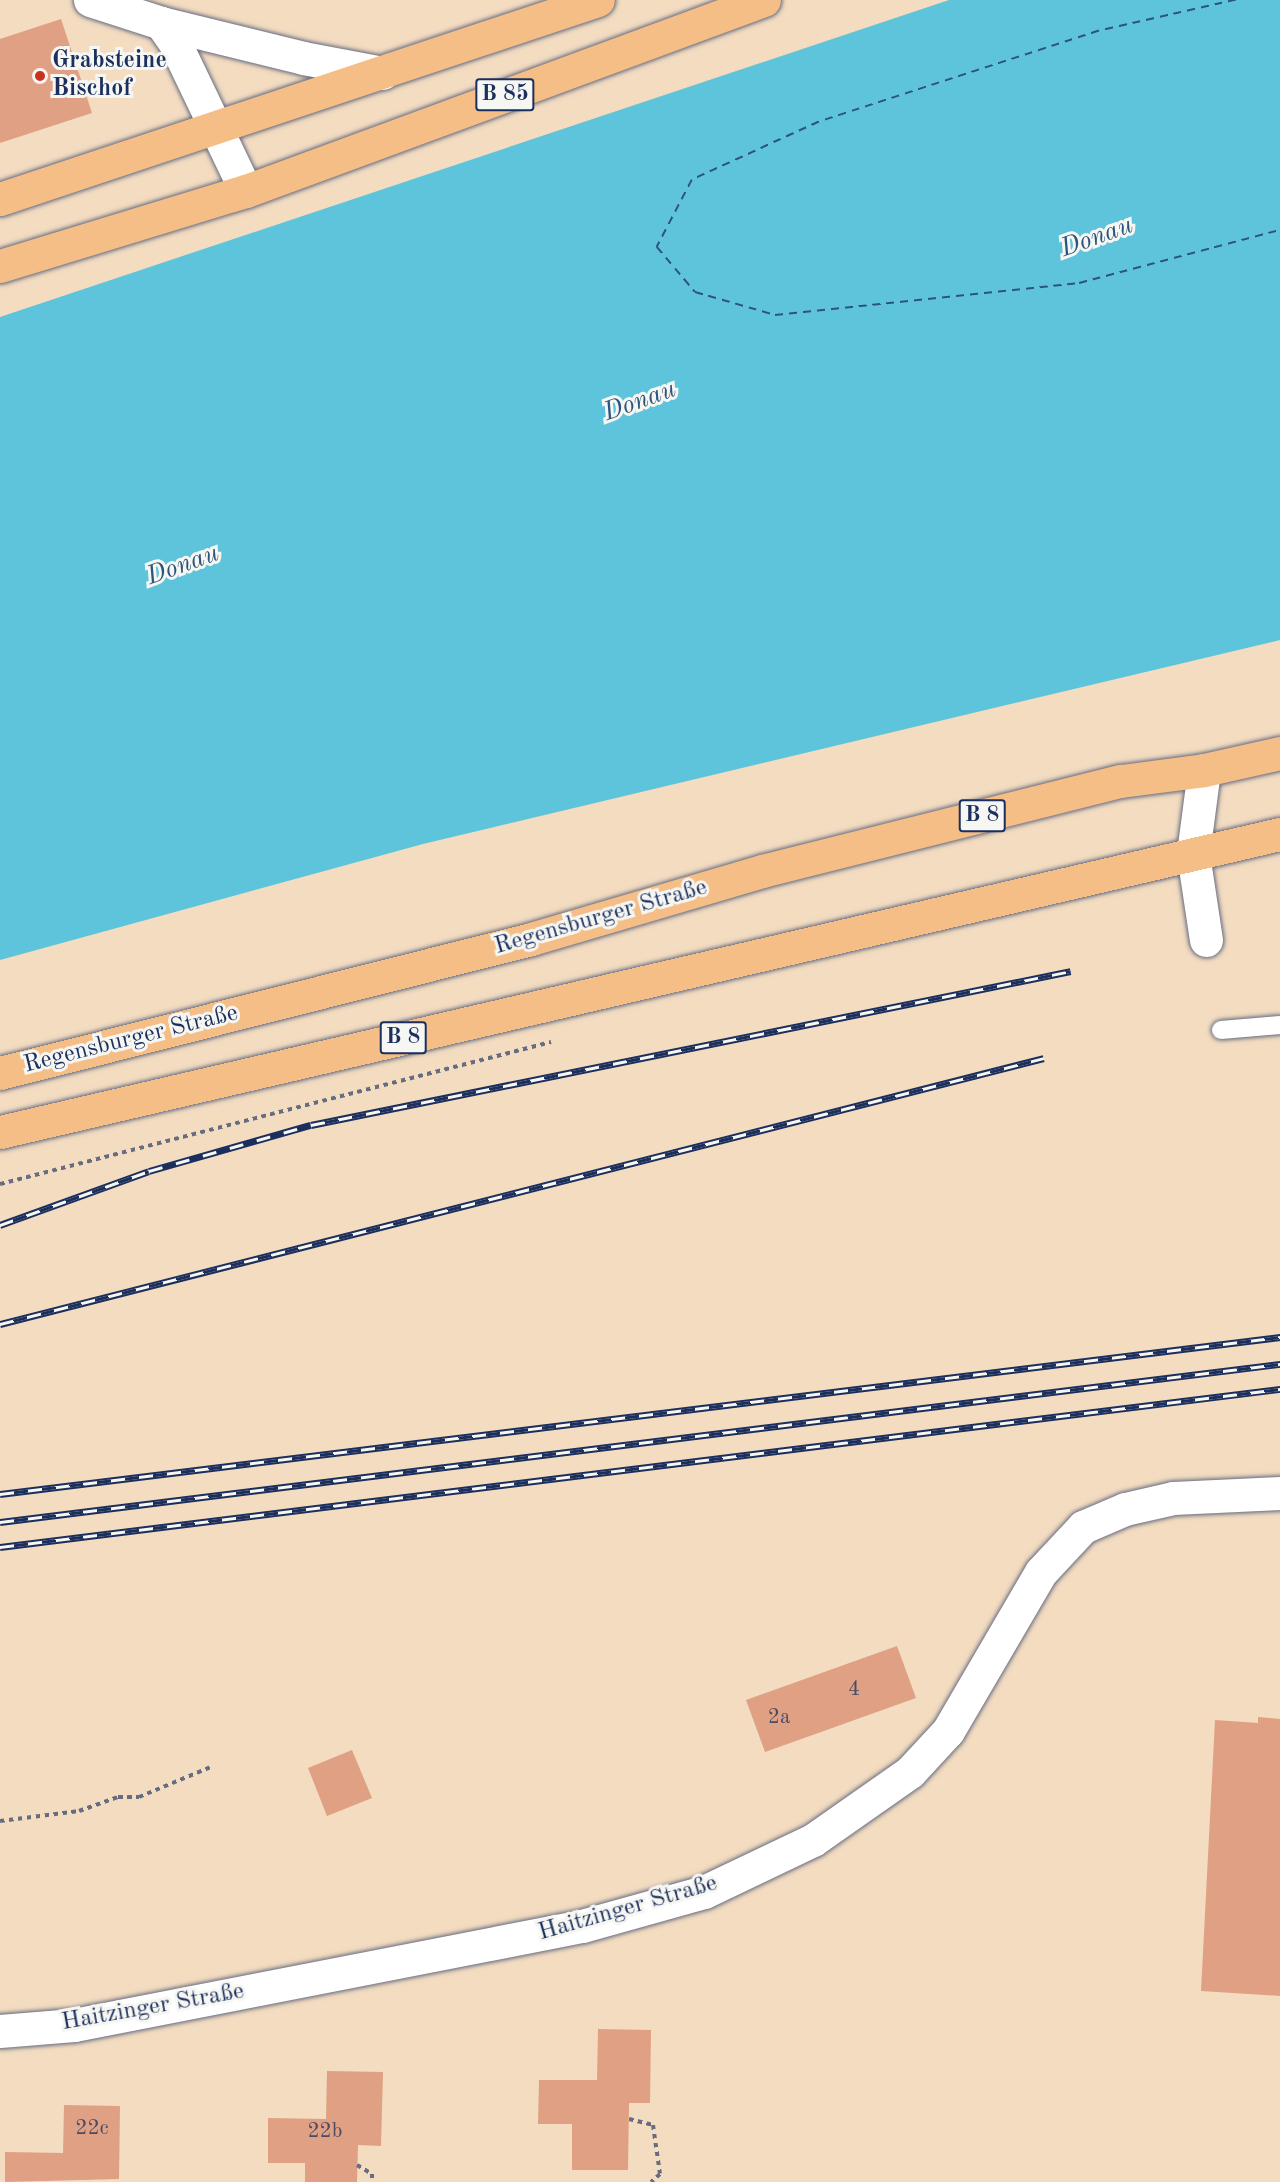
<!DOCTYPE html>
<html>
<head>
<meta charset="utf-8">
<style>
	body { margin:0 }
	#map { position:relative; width:1280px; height:2182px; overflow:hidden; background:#f3dcc0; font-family:"Old Standard TT",serif }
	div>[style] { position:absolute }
	.water>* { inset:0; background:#5ec4db }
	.ferry>* { height:1.5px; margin-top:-0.75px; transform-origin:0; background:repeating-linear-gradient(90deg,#2c547d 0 8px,transparent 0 14px) }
	.building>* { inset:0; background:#e0a083 }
	.path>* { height:4px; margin-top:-2px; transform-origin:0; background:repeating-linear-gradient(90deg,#676c80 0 4.5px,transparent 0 9px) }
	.roads { filter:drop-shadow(0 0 2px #676c80) drop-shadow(0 0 2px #676c80) }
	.service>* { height:18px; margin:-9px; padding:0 9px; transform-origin:9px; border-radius:9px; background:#fff }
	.minor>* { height:33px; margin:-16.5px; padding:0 16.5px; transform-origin:16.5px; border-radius:16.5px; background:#fff }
	.tertiary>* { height:33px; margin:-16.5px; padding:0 16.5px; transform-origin:16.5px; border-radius:16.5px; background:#fff }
	.primary>* { height:33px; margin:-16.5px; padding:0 16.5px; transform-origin:16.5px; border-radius:16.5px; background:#f6be87 }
	.rail>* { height:7px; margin-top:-3.5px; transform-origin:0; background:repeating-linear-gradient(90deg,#f6f6f2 0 14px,#1b2f5e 0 28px); box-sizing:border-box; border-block:2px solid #1b2f5e }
	.dots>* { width:16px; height:16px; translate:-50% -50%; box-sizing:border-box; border:3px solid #f6f6f2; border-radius:50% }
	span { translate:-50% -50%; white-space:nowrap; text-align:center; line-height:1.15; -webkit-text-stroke:6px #f6f6f2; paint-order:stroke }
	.number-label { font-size:21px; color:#4c4b67 }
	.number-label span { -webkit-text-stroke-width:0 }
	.shield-label span { padding:2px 4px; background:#f6f6f2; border:2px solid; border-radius:4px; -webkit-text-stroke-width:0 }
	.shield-label { font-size:22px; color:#1b2f5e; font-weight:700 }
	.poi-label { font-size:24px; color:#1b2f5e; font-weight:700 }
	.left { translate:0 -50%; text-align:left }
	.street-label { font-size:24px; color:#1b2f5e }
	.water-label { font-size:26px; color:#2c547d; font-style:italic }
</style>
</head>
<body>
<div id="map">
	<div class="water">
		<i style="clip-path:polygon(949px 0,1280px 0,1280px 640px,423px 844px,0 960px,0 317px)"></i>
	</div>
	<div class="ferry">
		<i style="left:1236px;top:0;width:140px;rotate:167.2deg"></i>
		<i style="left:1099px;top:31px;width:294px;rotate:162deg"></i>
		<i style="left:819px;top:122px;width:140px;rotate:155.5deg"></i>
		<i style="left:692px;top:180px;width:76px;rotate:117.6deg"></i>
		<i style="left:657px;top:247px;width:59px;rotate:49.8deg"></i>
		<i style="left:695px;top:292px;width:83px;rotate:16deg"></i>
		<i style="left:775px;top:315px;width:306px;rotate:-6deg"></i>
		<i style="left:1079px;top:283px;width:208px;rotate:-14.8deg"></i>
	</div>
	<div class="building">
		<i style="clip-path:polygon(61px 19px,92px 113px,0 143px,0 39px)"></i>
		<i style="clip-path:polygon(897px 1646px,916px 1698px,765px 1752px,746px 1700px)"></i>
		<i style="clip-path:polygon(1258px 1717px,1280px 1719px,1280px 1996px,1201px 1991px,1215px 1720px,1258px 1723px)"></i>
		<i style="clip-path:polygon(352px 1750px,372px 1798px,327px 1816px,308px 1768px)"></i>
		<i style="clip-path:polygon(598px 2029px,651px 2030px,650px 2103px,629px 2103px,628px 2170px,572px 2170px,572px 2124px,538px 2124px,539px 2080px,597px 2080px)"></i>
		<i style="clip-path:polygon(327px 2071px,383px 2072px,381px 2146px,358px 2145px,357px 2182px,305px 2182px,305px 2163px,268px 2163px,268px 2118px,326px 2119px)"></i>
		<i style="clip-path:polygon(64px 2105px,120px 2106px,119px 2179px,5px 2182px,5px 2152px,63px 2153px)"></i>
	</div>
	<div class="path">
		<i style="left:0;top:1184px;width:569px;rotate:-14.45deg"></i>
		<i style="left:0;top:1821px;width:80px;rotate:-7.2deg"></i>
		<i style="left:79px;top:1811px;width:41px;rotate:-19.7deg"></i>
		<i style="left:118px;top:1797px;width:21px"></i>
		<i style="left:139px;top:1797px;width:80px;rotate:-22.7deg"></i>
		<i style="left:629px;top:2119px;width:25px;rotate:14deg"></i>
		<i style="left:653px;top:2125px;width:49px;rotate:81.9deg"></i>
		<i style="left:660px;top:2174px;width:12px;rotate:138deg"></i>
		<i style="left:357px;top:2165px;width:17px;rotate:31deg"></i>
		<i style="left:372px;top:2174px;width:8px;rotate:90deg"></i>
	</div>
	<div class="roads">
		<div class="service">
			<i style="left:1221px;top:1030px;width:59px;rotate:-4.8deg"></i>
		</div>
		<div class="minor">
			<i style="left:1204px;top:770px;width:85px;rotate:97.5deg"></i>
			<i style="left:1193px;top:854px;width:87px;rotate:81.4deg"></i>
			<i style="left:0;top:2031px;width:74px;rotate:-4.6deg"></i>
			<i style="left:74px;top:2025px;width:518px;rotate:-11.03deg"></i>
			<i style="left:582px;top:1926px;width:127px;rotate:-15.6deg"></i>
			<i style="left:704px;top:1892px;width:121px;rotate:-25.5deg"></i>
			<i style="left:813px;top:1840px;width:118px;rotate:-35deg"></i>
			<i style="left:910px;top:1772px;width:56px;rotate:-47.2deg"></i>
			<i style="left:948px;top:1731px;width:184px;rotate:-59.7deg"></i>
			<i style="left:1041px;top:1572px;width:62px;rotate:-47deg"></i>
			<i style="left:1083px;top:1527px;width:46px;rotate:-23.2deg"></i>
			<i style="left:1125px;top:1509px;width:49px;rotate:-12.9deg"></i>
			<i style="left:1173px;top:1498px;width:107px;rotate:-2.7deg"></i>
		</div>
		<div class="tertiary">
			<i style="left:90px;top:0;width:75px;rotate:17.9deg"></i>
			<i style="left:161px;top:23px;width:146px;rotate:13.8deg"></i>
			<i style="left:303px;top:58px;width:81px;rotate:10.6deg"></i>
			<i style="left:161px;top:23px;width:24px;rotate:55deg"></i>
			<i style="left:175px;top:43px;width:164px;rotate:64.4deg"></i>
		</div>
		<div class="primary">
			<i style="left:0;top:199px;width:630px;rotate:-18.41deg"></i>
			<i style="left:0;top:266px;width:257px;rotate:-17deg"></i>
			<i style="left:246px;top:191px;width:552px;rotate:-20.24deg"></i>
			<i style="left:0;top:1073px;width:548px;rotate:-14.16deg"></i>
			<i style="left:531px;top:939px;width:241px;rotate:-16.4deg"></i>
			<i style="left:762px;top:871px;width:370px;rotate:-14.1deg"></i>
			<i style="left:1121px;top:781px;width:84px;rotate:-7.5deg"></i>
			<i style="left:1204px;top:770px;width:78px;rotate:-12.6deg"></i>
			<i style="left:0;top:1132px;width:1314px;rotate:-13.11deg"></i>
		</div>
	</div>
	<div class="rail">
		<i style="left:0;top:1225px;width:158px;rotate:-19.9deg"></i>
		<i style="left:149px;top:1171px;width:168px;rotate:-15.9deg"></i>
		<i style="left:311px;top:1125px;width:775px;rotate:-11.45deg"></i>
		<i style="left:0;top:1324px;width:1077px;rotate:-14.29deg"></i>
		<i style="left:0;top:1494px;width:1290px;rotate:-6.99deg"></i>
		<i style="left:0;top:1522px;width:1290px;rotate:-7.04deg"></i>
		<i style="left:0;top:1547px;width:1290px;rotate:-7.04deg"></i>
	</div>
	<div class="dots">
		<i style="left:40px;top:76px;background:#c8321e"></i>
	</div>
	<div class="number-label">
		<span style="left:854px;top:1690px">4</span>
		<span style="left:779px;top:1718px">2a</span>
		<span style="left:92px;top:2129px">22c</span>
		<span style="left:325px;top:2132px">22b</span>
	</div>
	<div class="shield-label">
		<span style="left:505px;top:95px">B 85</span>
		<span style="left:982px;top:816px">B 8</span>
		<span style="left:403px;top:1038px">B 8</span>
	</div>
	<div class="poi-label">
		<span class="left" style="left:52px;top:76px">Grabsteine<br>Bischof</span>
	</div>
	<div class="street-label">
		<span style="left:601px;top:918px;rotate:-16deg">Regensburger Straße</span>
		<span style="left:131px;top:1040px;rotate:-14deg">Regensburger Straße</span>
		<span style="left:628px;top:1909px;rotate:-16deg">Haitzinger Straße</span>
		<span style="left:153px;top:2008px;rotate:-10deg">Haitzinger Straße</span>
	</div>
	<div class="water-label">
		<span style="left:1097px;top:238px;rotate:-20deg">Donau</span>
		<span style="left:640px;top:402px;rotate:-20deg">Donau</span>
		<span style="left:183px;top:566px;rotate:-20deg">Donau</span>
	</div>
</div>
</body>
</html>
